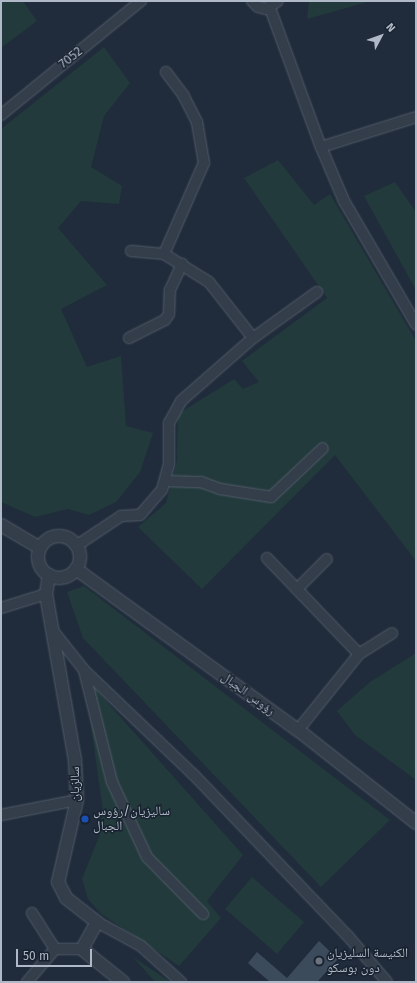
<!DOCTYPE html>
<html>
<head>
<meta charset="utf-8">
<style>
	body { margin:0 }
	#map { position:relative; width:417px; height:983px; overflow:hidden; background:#202c3b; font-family:"Fira Sans","Noto Naskh Arabic",sans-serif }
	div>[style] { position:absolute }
	.green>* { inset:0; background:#223a3c }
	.building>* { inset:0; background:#3c4b5b }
	.roads { filter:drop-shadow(0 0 1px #525c69) drop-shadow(0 0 1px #525c69) }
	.minor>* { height:10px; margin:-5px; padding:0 5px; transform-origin:5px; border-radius:5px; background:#343e4b }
	.tertiary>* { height:12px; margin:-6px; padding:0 6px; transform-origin:6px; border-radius:6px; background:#343e4b }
	.tertiary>.ring { margin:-6px; padding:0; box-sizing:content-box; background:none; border:12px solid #343e4b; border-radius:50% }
	.dots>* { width:11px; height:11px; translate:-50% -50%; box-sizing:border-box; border:2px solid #192330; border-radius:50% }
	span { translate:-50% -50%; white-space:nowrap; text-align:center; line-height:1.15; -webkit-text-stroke:3px #192330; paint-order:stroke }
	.street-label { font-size:13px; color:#afb9c7 }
	.poi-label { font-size:13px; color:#afb9c7 }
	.left { translate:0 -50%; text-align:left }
	.frame { position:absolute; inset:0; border:2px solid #afb9c7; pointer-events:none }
	.north { position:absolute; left:361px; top:16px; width:40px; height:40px; -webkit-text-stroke:3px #192330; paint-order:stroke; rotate:49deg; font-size:11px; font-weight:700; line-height:16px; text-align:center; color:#afb9c7 }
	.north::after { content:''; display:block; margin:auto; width:14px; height:18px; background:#afb9c7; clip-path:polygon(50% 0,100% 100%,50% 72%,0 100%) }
	.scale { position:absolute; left:16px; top:949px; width:76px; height:18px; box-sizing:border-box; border:2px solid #afb9c7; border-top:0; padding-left:5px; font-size:12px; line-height:14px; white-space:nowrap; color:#afb9c7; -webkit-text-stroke:3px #192330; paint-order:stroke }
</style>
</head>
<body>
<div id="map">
	<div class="green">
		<i style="clip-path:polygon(1px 1px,23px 1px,37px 21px,1px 48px)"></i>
		<i style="clip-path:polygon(309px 1px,371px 1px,307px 19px)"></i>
		<i style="clip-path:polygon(104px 47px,130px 83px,104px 116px,91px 167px,122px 186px,119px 204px,81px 201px,58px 228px,107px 285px,61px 309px,87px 367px,121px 356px,126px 426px,153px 433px,140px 472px,116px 502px,89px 515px,68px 509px,35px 517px,1px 502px,1px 129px)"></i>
		<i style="clip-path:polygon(278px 160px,314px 205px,330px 194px,416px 341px,416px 561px,335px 455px,202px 589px,138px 527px,166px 503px,177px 461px,178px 414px,234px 379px,243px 389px,259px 382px,242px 361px,327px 298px,244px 178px)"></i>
		<i style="clip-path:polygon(395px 182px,416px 212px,416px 290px,364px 196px)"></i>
		<i style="clip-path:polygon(84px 586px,390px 820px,321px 887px,83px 638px,67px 592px)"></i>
		<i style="clip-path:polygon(416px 653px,416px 780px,355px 735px,337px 711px,370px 682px)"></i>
		<i style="clip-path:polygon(84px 676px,243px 855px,207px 901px,221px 918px,179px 966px,100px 913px,88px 899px,82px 879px,100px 834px,103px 811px)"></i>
		<i style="clip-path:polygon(252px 877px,304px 922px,277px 954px,225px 909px)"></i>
		<i style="clip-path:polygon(133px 957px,169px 981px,170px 982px,155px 982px)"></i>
	</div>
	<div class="building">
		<i style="clip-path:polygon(319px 941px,338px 959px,317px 982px,270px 982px,248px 963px,257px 952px,287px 978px)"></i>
	</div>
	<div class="roads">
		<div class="minor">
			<i style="left:252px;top:1px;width:8px;rotate:45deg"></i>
			<i style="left:258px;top:7px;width:8px;rotate:14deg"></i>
			<i style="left:266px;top:9px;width:14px;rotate:-34deg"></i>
			<i style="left:270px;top:8px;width:148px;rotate:69.9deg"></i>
			<i style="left:321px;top:147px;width:59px;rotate:66.9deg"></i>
			<i style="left:344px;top:201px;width:143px;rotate:59.7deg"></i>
			<i style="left:1px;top:115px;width:181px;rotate:-39.2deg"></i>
			<i style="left:321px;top:147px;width:100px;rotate:-17.5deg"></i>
			<i style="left:131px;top:251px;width:33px;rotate:5deg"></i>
			<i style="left:164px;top:254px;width:53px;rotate:31.9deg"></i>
			<i style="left:209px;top:282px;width:71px;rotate:51.8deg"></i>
			<i style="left:164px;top:254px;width:99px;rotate:-66.3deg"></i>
			<i style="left:204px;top:163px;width:42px;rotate:-99.7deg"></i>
			<i style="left:197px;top:122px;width:29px;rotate:-117deg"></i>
			<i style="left:184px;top:96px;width:30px;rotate:-127deg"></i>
			<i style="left:129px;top:338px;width:40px;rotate:-26.6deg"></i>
			<i style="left:165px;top:320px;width:7px;rotate:-56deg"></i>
			<i style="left:169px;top:314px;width:24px;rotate:-88deg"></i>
			<i style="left:170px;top:290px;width:29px;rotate:-65deg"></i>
			<i style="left:165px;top:481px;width:36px;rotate:2deg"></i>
			<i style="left:201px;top:482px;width:20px;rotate:20deg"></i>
			<i style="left:220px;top:489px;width:52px;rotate:8.9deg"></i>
			<i style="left:271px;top:497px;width:71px;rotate:-43.3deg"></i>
			<i style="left:76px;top:546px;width:54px;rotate:-33.7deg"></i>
			<i style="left:121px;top:516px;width:19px;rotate:-3deg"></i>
			<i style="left:140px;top:515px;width:33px;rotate:-49deg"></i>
			<i style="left:162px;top:490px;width:27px;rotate:-75deg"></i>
			<i style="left:169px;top:464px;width:41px;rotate:-90deg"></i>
			<i style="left:169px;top:423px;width:25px;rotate:-61deg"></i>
			<i style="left:181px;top:401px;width:96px;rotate:-41.2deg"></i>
			<i style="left:253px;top:338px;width:79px;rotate:-35.7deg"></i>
			<i style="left:267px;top:558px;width:133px;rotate:46.2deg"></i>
			<i style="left:297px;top:589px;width:42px;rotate:-45deg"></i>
			<i style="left:1px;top:608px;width:47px;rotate:-17.3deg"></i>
			<i style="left:54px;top:632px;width:48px;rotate:51.7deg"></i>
			<i style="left:84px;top:670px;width:151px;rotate:43.7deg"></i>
			<i style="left:193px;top:774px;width:224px;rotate:46.3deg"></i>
			<i style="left:348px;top:936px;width:60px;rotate:49.7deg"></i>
			<i style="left:84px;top:670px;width:115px;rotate:76deg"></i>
			<i style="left:112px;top:782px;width:83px;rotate:65deg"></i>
			<i style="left:147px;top:857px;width:80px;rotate:45.5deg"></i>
			<i style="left:298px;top:730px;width:97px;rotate:-51.2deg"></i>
			<i style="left:359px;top:654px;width:39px;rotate:-32deg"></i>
			<i style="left:1px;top:815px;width:77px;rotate:-11.2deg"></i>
			<i style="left:32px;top:913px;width:43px;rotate:57.4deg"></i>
			<i style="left:97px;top:922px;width:50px;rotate:28.6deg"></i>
			<i style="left:141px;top:946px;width:54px;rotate:42deg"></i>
			<i style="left:27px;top:982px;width:43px;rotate:-49.7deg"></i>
			<i style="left:55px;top:949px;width:27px"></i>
		</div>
		<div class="tertiary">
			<i style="left:1px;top:525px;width:45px;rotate:30.5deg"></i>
			<i class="ring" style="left:38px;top:536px;width:30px;height:30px"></i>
			<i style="left:76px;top:569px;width:274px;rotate:36deg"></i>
			<i style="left:298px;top:730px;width:150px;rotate:38.2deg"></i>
			<i style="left:49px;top:575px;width:19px;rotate:99deg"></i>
			<i style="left:46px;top:594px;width:169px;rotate:80.1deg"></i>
			<i style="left:75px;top:760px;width:40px;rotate:87.1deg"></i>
			<i style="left:77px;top:800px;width:84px;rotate:103deg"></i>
			<i style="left:58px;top:882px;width:18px;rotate:63deg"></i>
			<i style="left:66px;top:898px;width:39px;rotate:38deg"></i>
			<i style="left:97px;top:922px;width:31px;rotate:119deg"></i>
			<i style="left:82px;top:949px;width:53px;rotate:38.8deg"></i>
		</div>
	</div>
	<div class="dots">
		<i style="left:85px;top:819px;background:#1a4fb4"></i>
		<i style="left:319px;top:961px;background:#6b7280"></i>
	</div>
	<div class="street-label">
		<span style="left:71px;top:58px;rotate:-39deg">7052</span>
		<span style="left:248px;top:694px;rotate:36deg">رؤوس الجبال</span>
		<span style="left:75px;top:784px;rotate:-90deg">سالزيان</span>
	</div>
	<div class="poi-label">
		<span class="left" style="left:93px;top:819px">ساليزيان/رؤوس<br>الجبال</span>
		<span class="left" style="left:327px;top:961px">الكنيسة السليزيان<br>دون بوسكو</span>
	</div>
	<div class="frame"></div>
	<div class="north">N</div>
	<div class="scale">50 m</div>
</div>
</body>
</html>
